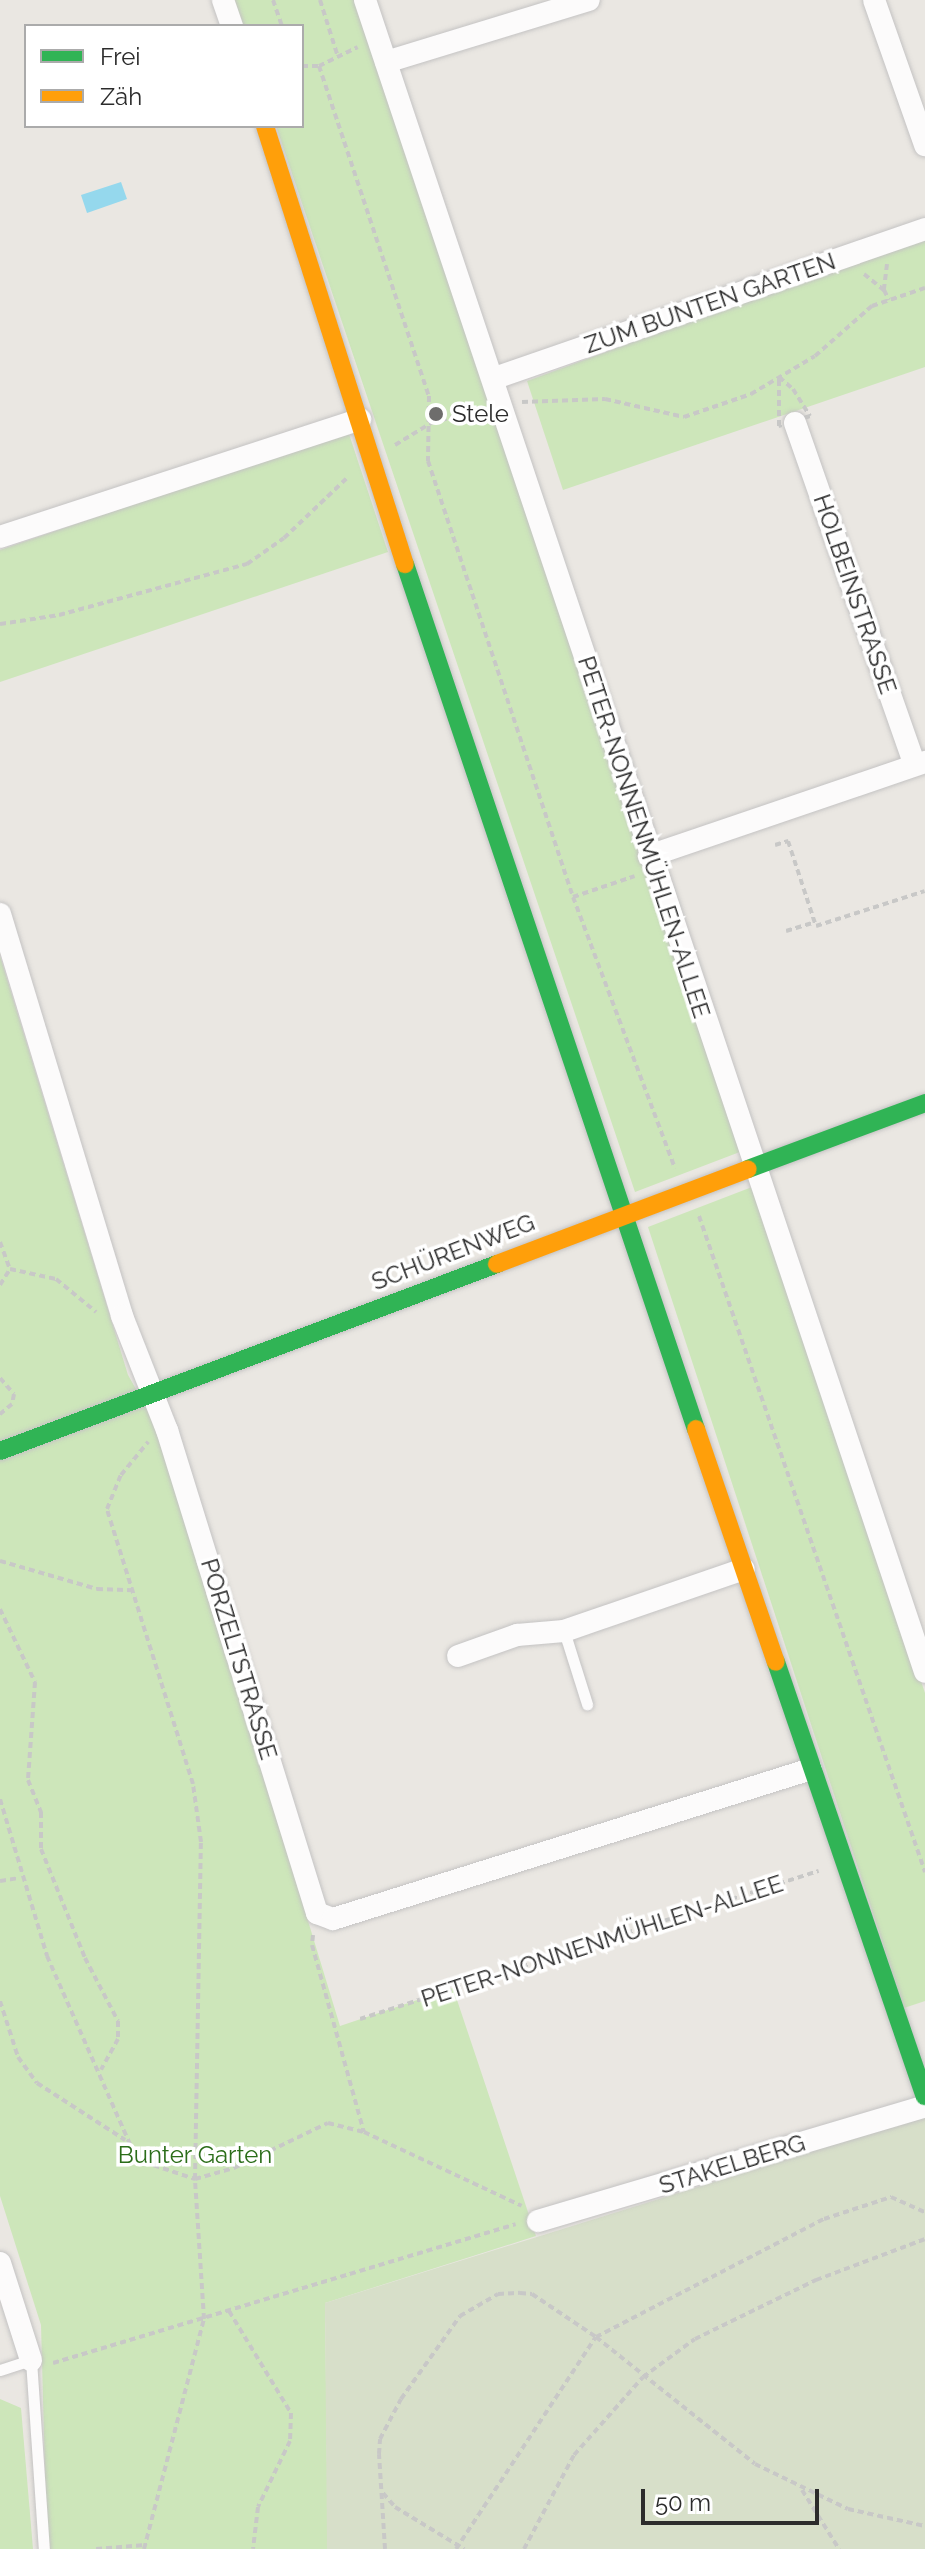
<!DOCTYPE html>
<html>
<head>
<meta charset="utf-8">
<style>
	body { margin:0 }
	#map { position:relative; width:925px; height:2549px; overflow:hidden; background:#eae7e2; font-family:Raleway,sans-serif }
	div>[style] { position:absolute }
	.green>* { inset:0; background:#cde6ba }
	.cemetery>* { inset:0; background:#d7dfc9 }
	.water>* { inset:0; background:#95d8ed }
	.path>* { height:4px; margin-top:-2px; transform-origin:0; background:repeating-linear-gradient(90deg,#c8c8c7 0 6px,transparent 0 10px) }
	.roads { filter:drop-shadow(0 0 2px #c4c3c3) drop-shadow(0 0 2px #c4c3c3) }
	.lane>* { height:11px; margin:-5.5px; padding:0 5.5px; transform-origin:5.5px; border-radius:5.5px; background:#fcfbfb }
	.street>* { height:22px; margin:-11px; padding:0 11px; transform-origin:11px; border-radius:11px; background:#fcfbfb }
	.fast>* { height:18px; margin:-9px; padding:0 9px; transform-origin:9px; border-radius:9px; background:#30b455 }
	.slow>* { height:18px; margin:-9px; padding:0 9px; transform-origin:9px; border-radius:9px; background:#ff9f0a }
	.dots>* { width:22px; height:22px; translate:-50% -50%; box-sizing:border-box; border:4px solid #fff; border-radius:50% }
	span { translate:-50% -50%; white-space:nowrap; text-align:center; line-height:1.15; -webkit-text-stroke:7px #fff; paint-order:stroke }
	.street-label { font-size:24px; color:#2c2c2c }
	.poi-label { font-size:24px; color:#2c2c2c }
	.left { translate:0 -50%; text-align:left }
	.park-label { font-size:24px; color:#2b6d19 }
	.legend { position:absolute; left:24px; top:24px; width:280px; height:104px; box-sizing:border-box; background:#fff; border:2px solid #ababab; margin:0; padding:10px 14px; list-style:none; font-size:24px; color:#2c2c2c }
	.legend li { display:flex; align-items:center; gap:16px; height:40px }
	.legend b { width:40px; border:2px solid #ababab }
	.scale { position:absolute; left:641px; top:2489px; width:178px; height:36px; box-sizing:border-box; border:4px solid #2c2c2c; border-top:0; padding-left:10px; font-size:24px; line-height:28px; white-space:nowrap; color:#2c2c2c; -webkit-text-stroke:6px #fff; paint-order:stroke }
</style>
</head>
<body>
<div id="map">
	<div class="green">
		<i style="clip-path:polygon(234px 0,357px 0,745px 1150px,635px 1192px,276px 126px,302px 126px,302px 26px,243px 26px)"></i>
		<i style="clip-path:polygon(925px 235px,925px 367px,563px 490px,527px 381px)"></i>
		<i style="clip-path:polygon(348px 431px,388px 552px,0 682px,0 550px)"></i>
		<i style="clip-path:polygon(0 956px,128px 1375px,158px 1428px,340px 2026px,453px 1988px,536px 2236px,325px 2303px,328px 2549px,47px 2549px,41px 2325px,0 2196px)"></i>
		<i style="clip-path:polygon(752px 1187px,925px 1693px,925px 2001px,904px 2008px,648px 1227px)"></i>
		<i style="clip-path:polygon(0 2399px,21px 2408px,33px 2549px,0 2549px)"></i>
	</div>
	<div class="cemetery">
		<i style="clip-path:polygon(925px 2116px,925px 2549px,327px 2549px,325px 2303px)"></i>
	</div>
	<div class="water">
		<i style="clip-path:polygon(121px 182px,127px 199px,87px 213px,81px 195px)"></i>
	</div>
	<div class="path">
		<i style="left:273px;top:0;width:28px;rotate:71deg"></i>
		<i style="left:320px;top:0;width:57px;rotate:72.5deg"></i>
		<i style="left:302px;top:66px;width:17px"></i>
		<i style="left:319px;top:66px;width:43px;rotate:-26deg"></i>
		<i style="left:319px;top:66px;width:348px;rotate:71.6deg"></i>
		<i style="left:429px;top:396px;width:65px;rotate:90.9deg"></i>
		<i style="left:428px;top:461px;width:459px;rotate:71.6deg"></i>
		<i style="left:573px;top:897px;width:290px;rotate:69.4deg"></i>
		<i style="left:887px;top:264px;width:26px;rotate:97deg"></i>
		<i style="left:884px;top:290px;width:11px;rotate:63deg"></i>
		<i style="left:864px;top:274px;width:26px;rotate:39deg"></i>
		<i style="left:779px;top:377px;width:18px;rotate:41deg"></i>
		<i style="left:793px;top:389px;width:32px;rotate:58deg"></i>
		<i style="left:810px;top:416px;width:33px;rotate:162deg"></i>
		<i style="left:779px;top:426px;width:49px;rotate:-90deg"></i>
		<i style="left:522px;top:402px;width:83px;rotate:-2.1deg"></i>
		<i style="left:605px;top:399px;width:81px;rotate:12.8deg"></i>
		<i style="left:684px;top:417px;width:71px;rotate:-18.9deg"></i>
		<i style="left:751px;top:394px;width:74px;rotate:-30.7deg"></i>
		<i style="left:815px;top:356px;width:76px;rotate:-41.3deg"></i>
		<i style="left:872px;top:306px;width:56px;rotate:-18.8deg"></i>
		<i style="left:395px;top:445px;width:42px;rotate:-31.4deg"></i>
		<i style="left:431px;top:423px;width:49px;rotate:-15.5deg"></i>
		<i style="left:0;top:624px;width:60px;rotate:-8.7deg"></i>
		<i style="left:59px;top:615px;width:195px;rotate:-15.2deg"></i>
		<i style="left:247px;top:564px;width:45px;rotate:-35.1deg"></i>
		<i style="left:284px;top:538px;width:88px;rotate:-43.6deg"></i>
		<i style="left:775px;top:845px;width:14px;rotate:-17deg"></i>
		<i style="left:788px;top:841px;width:89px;rotate:71.8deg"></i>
		<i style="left:816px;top:926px;width:114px;rotate:-17.8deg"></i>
		<i style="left:573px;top:897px;width:65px;rotate:-18.7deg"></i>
		<i style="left:786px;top:931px;width:30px;rotate:-17deg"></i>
		<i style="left:699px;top:1216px;width:694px;rotate:70.99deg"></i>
		<i style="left:0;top:1242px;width:29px;rotate:70deg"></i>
		<i style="left:0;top:1285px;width:19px;rotate:-58deg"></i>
		<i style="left:10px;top:1269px;width:47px;rotate:12.3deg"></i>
		<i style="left:56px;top:1279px;width:52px;rotate:39.5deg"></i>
		<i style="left:0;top:1378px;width:21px;rotate:49deg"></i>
		<i style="left:14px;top:1394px;width:10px;rotate:101deg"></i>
		<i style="left:12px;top:1404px;width:16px;rotate:140deg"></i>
		<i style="left:0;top:1561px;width:101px;rotate:16.1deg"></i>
		<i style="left:97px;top:1589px;width:36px;rotate:2deg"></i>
		<i style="left:0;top:1609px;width:81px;rotate:64.4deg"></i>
		<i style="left:35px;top:1682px;width:98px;rotate:94.1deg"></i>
		<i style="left:28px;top:1780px;width:35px;rotate:68deg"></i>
		<i style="left:41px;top:1812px;width:37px;rotate:90deg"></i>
		<i style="left:41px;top:1849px;width:118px;rotate:68deg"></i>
		<i style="left:85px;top:1958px;width:71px;rotate:62.4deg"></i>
		<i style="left:118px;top:2021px;width:18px;rotate:90deg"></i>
		<i style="left:118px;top:2039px;width:35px;rotate:119deg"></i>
		<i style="left:0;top:1799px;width:164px;rotate:73.3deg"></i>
		<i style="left:47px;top:1956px;width:215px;rotate:66.2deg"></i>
		<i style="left:134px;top:2153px;width:13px;rotate:42deg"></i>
		<i style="left:144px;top:2162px;width:54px;rotate:18.4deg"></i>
		<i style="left:195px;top:2179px;width:41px;rotate:-15.8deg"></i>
		<i style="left:234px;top:2168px;width:104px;rotate:-25.6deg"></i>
		<i style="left:328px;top:2123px;width:37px;rotate:14deg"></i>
		<i style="left:0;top:1881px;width:20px;rotate:-9deg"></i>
		<i style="left:313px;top:1935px;width:10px;rotate:96deg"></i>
		<i style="left:312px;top:1945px;width:194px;rotate:74.5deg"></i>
		<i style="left:364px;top:2132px;width:174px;rotate:25.1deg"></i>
		<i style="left:0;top:2001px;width:59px;rotate:72.2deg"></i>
		<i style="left:18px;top:2057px;width:32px;rotate:54deg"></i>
		<i style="left:37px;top:2083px;width:105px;rotate:32.9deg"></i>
		<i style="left:360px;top:2019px;width:482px;rotate:-17.9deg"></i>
		<i style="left:229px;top:2311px;width:119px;rotate:58.7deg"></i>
		<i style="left:291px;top:2413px;width:28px;rotate:92deg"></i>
		<i style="left:290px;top:2441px;width:73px;rotate:115.9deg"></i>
		<i style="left:258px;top:2507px;width:42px;rotate:96.8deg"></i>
		<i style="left:53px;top:2363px;width:483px;rotate:-16.7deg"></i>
		<i style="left:802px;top:2490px;width:70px;rotate:57.9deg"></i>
		<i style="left:383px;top:2493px;width:18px;rotate:49deg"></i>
		<i style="left:395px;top:2507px;width:81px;rotate:31.3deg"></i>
		<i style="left:96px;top:2549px;width:49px;rotate:-4.7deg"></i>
		<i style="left:144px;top:2549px;width:238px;rotate:-75.4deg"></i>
		<i style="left:204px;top:2319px;width:140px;rotate:-93.7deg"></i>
		<i style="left:195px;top:2179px;width:337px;rotate:-89deg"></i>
		<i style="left:201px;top:1842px;width:59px;rotate:-97.9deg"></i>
		<i style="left:193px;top:1784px;width:288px;rotate:-107.4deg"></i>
		<i style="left:107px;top:1509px;width:37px;rotate:-68deg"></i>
		<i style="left:121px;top:1475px;width:43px;rotate:-50.7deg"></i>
		<i style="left:385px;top:2549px;width:95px;rotate:-93.6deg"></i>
		<i style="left:379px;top:2454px;width:15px;rotate:-86deg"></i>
		<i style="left:380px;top:2439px;width:45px;rotate:-62.3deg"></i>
		<i style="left:401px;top:2399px;width:102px;rotate:-54.6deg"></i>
		<i style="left:460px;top:2316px;width:44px;rotate:-30.1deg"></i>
		<i style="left:498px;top:2294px;width:22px;rotate:-3deg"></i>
		<i style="left:520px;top:2293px;width:12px;rotate:5deg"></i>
		<i style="left:532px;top:2294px;width:77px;rotate:33.9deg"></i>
		<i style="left:596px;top:2337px;width:203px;rotate:38.6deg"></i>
		<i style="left:755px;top:2464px;width:103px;rotate:25.8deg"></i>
		<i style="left:848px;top:2509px;width:79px;rotate:12.4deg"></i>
		<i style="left:456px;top:2549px;width:254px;rotate:-56.6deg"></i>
		<i style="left:596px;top:2337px;width:257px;rotate:-27.4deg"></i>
		<i style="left:824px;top:2219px;width:71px;rotate:-18.2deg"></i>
		<i style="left:891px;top:2197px;width:37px;rotate:24deg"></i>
		<i style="left:524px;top:2549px;width:106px;rotate:-62deg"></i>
		<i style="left:574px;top:2455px;width:104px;rotate:-48.5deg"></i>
		<i style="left:643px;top:2377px;width:64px;rotate:-36.2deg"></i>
		<i style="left:695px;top:2339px;width:135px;rotate:-26deg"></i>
		<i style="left:816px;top:2280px;width:116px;rotate:-20.6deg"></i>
	</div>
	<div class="roads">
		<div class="lane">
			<i style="left:564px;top:1631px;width:77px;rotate:72.5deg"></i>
			<i style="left:0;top:2370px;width:33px;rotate:-18deg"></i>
			<i style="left:31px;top:2360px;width:189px;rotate:86.1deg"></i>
		</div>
		<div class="street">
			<i style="left:223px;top:0;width:28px;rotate:71deg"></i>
			<i style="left:365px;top:0;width:1763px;rotate:71.48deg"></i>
			<i style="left:874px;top:0;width:154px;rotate:70.6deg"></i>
			<i style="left:386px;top:62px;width:212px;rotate:-17deg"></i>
			<i style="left:495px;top:378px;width:455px;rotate:-19.1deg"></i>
			<i style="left:795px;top:423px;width:362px;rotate:70.7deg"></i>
			<i style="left:0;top:537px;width:379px;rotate:-18.1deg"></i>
			<i style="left:649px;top:856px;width:292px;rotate:-18.8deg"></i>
			<i style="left:0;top:914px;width:420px;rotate:73.1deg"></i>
			<i style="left:122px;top:1316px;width:123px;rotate:68.5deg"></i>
			<i style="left:167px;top:1430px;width:506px;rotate:72.75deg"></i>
			<i style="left:317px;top:1913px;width:17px;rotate:21deg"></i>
			<i style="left:333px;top:1919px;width:501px;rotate:-17.42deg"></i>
			<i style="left:458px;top:1656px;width:63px;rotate:-19.6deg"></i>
			<i style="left:517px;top:1635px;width:47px;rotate:-4.9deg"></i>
			<i style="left:564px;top:1631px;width:190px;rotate:-19deg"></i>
			<i style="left:538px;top:2221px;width:404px;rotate:-16.5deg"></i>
			<i style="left:0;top:2263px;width:102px;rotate:72.3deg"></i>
		</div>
		<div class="fast">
			<i style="left:405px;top:564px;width:913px;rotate:71.41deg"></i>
			<i style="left:748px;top:1169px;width:189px;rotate:-20.4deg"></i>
			<i style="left:0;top:1451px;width:531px;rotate:-20.62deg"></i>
			<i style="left:776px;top:1662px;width:459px;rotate:71.1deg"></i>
		</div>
		<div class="slow">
			<i style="left:265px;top:126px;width:460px;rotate:72.3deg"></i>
			<i style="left:497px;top:1264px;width:268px;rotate:-20.7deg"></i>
			<i style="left:696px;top:1429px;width:246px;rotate:71.1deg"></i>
		</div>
	</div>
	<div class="dots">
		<i style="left:436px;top:414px;background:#6e6d6c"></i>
	</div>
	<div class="street-label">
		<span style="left:710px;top:303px;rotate:-19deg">ZUM BUNTEN GARTEN</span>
		<span style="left:855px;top:594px;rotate:71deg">HOLBEINSTRASSE</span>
		<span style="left:644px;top:837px;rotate:72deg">PETER-NONNENMÜHLEN-ALLEE</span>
		<span style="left:453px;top:1252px;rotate:-21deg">SCHÜRENWEG</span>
		<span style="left:239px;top:1659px;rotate:73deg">PORZELTSTRASSE</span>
		<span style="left:602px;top:1941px;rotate:-18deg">PETER-NONNENMÜHLEN-ALLEE</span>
		<span style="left:732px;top:2164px;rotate:-17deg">STAKELBERG</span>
	</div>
	<div class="poi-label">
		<span class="left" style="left:452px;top:414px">Stele</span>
	</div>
	<div class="park-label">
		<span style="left:195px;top:2155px">Bunter Garten</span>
	</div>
	<ul class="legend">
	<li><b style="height:10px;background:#30b455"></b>Frei</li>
	<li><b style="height:10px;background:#ff9f0a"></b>Zäh</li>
	</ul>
	<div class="scale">50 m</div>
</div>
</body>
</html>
